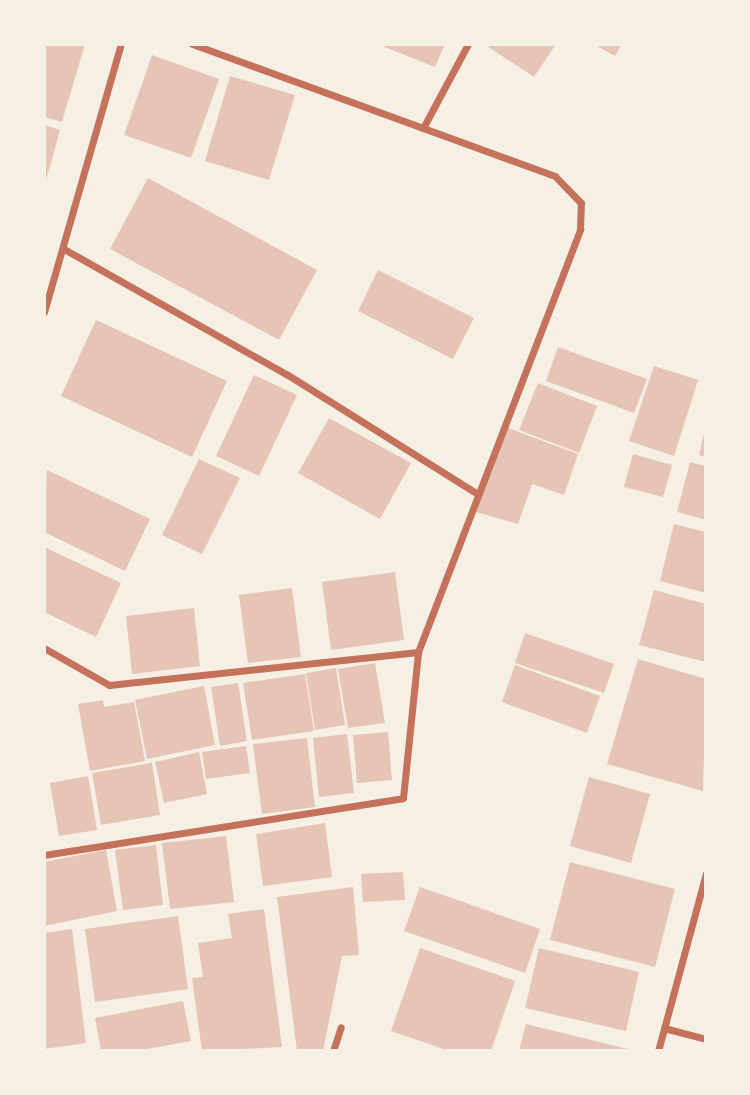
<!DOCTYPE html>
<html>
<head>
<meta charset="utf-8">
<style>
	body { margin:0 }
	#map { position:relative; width:750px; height:1095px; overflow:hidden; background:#f6efe4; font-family:"Fira Sans Condensed",sans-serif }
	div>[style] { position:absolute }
	.building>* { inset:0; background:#e6c5b7 }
	.minor>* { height:7px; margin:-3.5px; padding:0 3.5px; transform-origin:3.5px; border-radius:3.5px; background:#c5725c }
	span { translate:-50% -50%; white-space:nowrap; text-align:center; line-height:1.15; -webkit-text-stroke:5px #f6efe4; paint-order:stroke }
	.frame { position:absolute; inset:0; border:46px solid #f6efe4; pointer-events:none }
</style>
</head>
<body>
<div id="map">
	<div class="building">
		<i style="clip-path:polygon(44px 44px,85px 44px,62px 122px,44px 117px)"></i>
		<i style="clip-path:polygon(377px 44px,445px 44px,435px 67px)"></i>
		<i style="clip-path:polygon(484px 44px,556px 44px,534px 77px)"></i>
		<i style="clip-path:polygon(593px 44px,622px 44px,615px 56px)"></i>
		<i style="clip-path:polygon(152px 55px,219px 79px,191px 158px,124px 135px)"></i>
		<i style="clip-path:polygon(230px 76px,295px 95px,269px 180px,205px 161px)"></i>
		<i style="clip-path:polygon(44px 125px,60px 130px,45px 184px,44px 184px)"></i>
		<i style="clip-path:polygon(148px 178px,317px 270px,279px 340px,110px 249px)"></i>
		<i style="clip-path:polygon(378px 270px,474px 318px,453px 359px,358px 311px)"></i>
		<i style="clip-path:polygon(96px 320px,227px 381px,192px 457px,61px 396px)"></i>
		<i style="clip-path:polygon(558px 347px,647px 379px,634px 413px,546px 381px)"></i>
		<i style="clip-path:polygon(654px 366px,698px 380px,674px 456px,629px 441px)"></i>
		<i style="clip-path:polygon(254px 375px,297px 395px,259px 476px,216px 456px)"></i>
		<i style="clip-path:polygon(538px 383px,597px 406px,579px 453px,519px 430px)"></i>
		<i style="clip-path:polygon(329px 418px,411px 463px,380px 519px,298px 473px)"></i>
		<i style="clip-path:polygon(505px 427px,578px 454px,564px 495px,532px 484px,518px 524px,476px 512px)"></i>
		<i style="clip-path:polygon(705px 429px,706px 429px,706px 457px,699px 455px)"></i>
		<i style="clip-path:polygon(633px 454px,672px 465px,663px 497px,624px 487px)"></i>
		<i style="clip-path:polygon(199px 459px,240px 478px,202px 554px,162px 535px)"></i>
		<i style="clip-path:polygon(690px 462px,706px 466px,706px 520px,677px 512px)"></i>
		<i style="clip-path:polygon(47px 470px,150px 519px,125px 571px,44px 532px)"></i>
		<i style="clip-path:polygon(674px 524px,706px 532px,706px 593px,660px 581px)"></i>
		<i style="clip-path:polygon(44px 547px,121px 583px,96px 637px,44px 612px)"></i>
		<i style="clip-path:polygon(395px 572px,404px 640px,331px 650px,322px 582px)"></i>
		<i style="clip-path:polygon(292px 588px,301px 657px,248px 663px,239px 595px)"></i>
		<i style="clip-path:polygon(654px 590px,706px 604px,706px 662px,639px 645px)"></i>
		<i style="clip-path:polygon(194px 608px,200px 666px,132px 674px,126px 616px)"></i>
		<i style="clip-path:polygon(525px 633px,614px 664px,604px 693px,515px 663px)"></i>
		<i style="clip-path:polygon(638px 659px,706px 679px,703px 791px,607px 764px)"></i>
		<i style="clip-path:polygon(375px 663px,385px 723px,348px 728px,338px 669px)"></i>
		<i style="clip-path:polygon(515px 665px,600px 696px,587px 733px,502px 702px)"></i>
		<i style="clip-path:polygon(336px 668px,345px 725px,315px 730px,306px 673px)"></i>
		<i style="clip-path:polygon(305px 674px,314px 731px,252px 740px,243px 683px)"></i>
		<i style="clip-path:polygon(238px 683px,247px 741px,220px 746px,211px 687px)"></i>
		<i style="clip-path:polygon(204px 686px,215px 745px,147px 759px,135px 700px)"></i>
		<i style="clip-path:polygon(103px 700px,104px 707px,134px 702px,145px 761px,90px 771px,78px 704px)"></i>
		<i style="clip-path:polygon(388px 732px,392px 780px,357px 783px,353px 735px)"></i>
		<i style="clip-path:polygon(347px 734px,354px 793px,319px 797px,313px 738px)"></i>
		<i style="clip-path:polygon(307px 738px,315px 807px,262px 814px,253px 744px)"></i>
		<i style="clip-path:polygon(246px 746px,250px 773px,206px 779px,202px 752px)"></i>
		<i style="clip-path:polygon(199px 752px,207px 794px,164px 803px,155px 762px)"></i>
		<i style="clip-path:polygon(152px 763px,160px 815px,101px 825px,92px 773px)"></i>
		<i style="clip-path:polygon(88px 776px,97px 830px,59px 836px,50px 783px)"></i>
		<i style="clip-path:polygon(589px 777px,650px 794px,631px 863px,570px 846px)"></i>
		<i style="clip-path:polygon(325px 823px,332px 877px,263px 886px,256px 834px)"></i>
		<i style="clip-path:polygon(226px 836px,234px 902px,170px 909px,162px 843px)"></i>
		<i style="clip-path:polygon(156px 845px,163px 905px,123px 910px,115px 850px)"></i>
		<i style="clip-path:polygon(106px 850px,117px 911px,44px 926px,44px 862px)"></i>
		<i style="clip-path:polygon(570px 862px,675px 889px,655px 967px,550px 940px)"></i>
		<i style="clip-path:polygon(403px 872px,405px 900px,363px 902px,361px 874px)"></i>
		<i style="clip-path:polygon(353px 887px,359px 955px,342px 956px,323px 1051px,297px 1051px,277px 897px)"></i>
		<i style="clip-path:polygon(420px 887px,540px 929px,525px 973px,404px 931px)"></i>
		<i style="clip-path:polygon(264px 909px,282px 1047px,202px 1051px,192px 978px,203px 977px,198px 943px,232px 938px,228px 914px)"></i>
		<i style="clip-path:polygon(178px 916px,188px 989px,95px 1002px,85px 929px)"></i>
		<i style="clip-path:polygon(72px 929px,86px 1043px,44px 1049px,44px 933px)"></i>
		<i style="clip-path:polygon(420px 948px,515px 981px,491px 1051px,449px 1051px,391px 1031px)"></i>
		<i style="clip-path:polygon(539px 948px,639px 972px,626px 1031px,525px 1008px)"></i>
		<i style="clip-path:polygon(183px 1001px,191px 1041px,136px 1051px,101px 1051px,95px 1018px)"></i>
		<i style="clip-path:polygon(526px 1024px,632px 1050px,632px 1051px,519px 1051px)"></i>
	</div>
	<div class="minor">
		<i style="left:423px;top:128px;width:95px;rotate:-61.8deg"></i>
		<i style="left:64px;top:249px;width:257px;rotate:29.4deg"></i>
		<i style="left:288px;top:375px;width:222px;rotate:32.1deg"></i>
		<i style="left:44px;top:312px;width:279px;rotate:-74deg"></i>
		<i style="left:44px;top:648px;width:75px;rotate:29.6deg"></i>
		<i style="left:109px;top:685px;width:311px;rotate:-6.1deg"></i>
		<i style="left:44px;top:855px;width:363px;rotate:-9deg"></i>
		<i style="left:403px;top:798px;width:147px;rotate:-84.1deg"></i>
		<i style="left:418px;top:652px;width:453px;rotate:-69deg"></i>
		<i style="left:580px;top:229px;width:26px;rotate:-88deg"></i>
		<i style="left:581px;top:203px;width:37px;rotate:-134deg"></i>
		<i style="left:555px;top:176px;width:386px;rotate:-160deg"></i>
		<i style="left:664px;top:1028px;width:43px;rotate:14.7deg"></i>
		<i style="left:333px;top:1051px;width:25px;rotate:-72deg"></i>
		<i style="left:658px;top:1051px;width:184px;rotate:-74.9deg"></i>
	</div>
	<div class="frame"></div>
</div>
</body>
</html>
